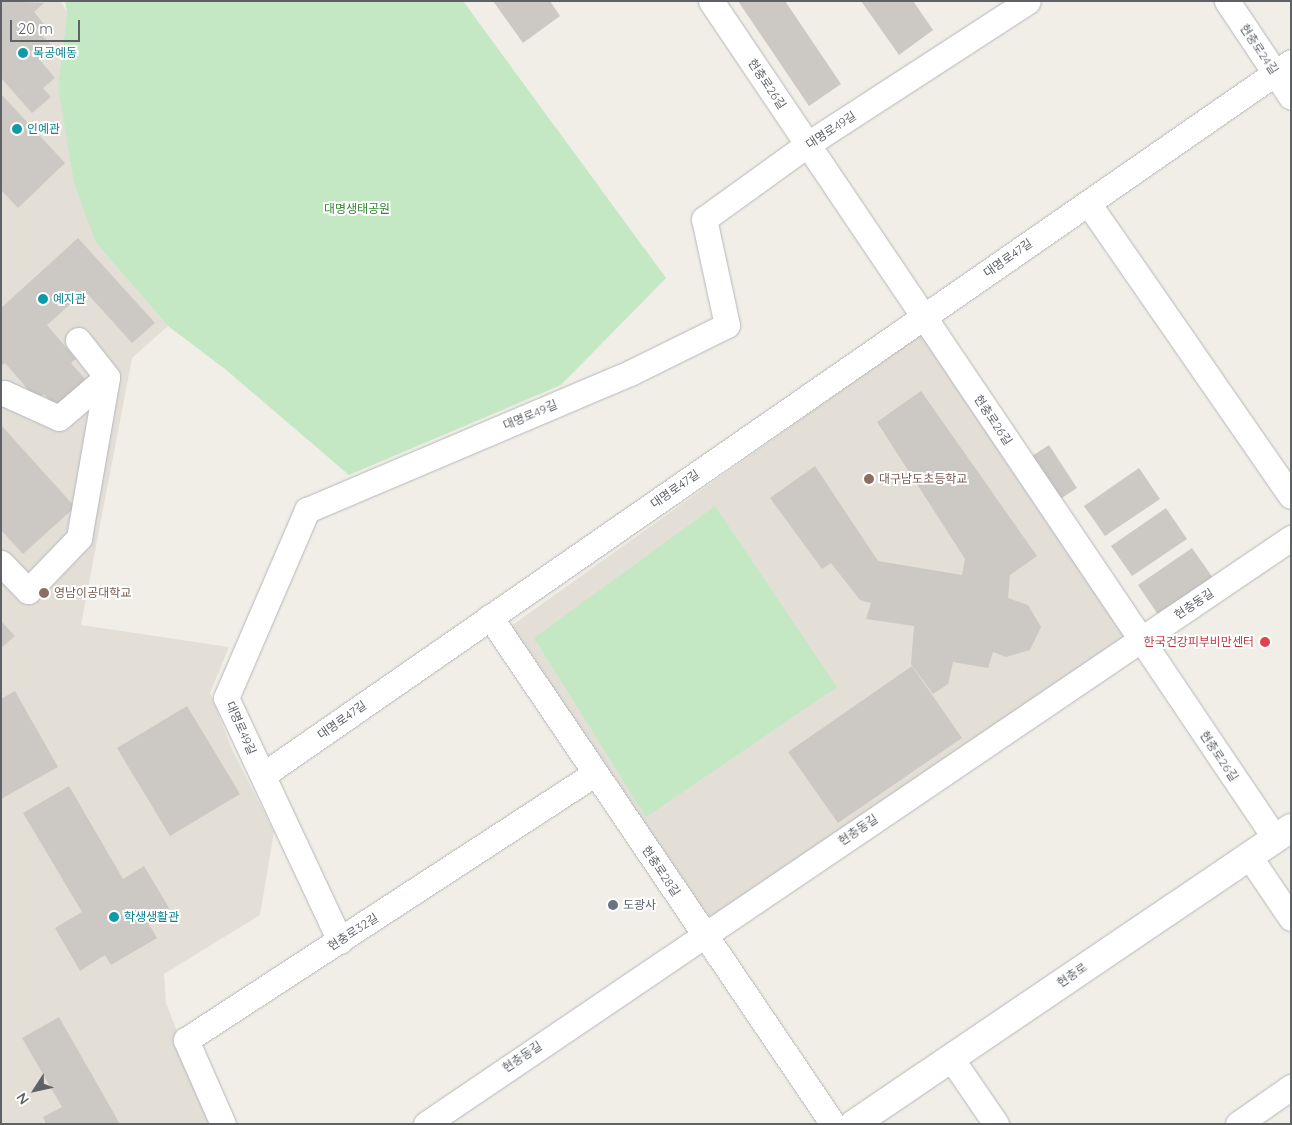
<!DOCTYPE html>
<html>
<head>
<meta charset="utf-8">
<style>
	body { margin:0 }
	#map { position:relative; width:1292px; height:1125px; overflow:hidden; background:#f0eee6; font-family:Quicksand,"Noto Sans KR",sans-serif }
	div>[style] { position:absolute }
	.education>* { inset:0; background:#e3dfd7 }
	.green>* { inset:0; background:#c4e8c3 }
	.building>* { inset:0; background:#ccc8c3 }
	.roads { filter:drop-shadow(0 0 1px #b4b7bb) drop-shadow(0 0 1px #b4b7bb) }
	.minor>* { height:25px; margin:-12.5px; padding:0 12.5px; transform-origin:12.5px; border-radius:12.5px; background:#fff }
	.secondary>* { height:28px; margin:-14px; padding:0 14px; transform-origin:14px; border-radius:14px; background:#fff }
	.dots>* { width:14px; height:14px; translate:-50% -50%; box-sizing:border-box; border:2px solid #fff; border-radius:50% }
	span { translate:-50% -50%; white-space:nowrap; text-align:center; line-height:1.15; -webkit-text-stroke:4px #fff; paint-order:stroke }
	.street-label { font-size:12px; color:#5e6267 }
	.culture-label { font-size:12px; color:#0d838f }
	.left { translate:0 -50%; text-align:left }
	.park-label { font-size:12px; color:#348734 }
	.education-label { font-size:12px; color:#785e54 }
	.health-label { font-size:12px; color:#be3a42 }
	.right { translate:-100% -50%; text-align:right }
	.worship-label { font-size:12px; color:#5b616d }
	.frame { position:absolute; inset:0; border:2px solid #5e6267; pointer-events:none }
	.north { position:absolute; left:10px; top:1065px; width:50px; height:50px; -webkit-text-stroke:4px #fff; paint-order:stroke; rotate:235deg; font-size:14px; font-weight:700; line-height:20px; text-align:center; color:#5e6267 }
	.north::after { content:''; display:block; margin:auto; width:18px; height:22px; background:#5e6267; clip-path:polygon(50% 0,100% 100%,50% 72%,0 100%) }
	.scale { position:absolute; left:10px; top:20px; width:70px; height:22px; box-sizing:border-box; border:2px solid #5e6267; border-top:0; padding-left:6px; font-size:15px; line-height:18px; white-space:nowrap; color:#5e6267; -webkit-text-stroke:4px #fff; paint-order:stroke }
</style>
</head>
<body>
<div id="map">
	<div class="education">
		<i style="clip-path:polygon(1px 1px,60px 1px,67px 12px,58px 87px,96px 243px,168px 326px,132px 358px,81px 625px,229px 647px,210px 693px,232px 749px,274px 832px,260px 915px,164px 974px,166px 1003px,213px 1124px,1px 1124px)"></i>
		<i style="clip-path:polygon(923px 332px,1128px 637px,706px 920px,511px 626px)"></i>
	</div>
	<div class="green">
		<i style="clip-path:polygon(65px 1px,463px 1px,666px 278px,561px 385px,349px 475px,225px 369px,168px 326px,96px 243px,74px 183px,58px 87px,67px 12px)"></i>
		<i style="clip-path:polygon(715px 506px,837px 687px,646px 817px,534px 638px)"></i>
	</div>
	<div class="building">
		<i style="clip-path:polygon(1px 1px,44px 3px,34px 12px,44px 24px,37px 30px,53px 47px,39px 59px,55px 78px,43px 88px,51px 97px,32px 113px,1px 78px)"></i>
		<i style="clip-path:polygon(493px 1px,550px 1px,560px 16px,523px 43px)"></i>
		<i style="clip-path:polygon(738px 1px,785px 1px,841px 84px,809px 106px)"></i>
		<i style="clip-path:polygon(861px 1px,913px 1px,933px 30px,899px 55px)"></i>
		<i style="clip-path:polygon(1px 94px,65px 163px,18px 208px,1px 190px)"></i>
		<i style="clip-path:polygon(78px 238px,155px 323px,132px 343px,85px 291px,47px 325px,76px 359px,71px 363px,85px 379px,55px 406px,44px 394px,37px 400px,5px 363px,1px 366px,1px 308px)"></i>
		<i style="clip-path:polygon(921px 391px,1037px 556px,1010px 575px,1008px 598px,1028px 605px,1041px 627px,1030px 650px,1006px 657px,993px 652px,988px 668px,953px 662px,948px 684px,933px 694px,911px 664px,914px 626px,866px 619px,871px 603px,860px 600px,831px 563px,822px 569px,770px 498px,815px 466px,878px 561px,962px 575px,965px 559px,877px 422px)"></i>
		<i style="clip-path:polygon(1px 425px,75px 507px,23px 554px,1px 530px)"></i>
		<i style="clip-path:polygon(1049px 445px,1077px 488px,1057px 501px,1029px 458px)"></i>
		<i style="clip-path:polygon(1139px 468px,1160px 499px,1105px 536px,1084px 506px)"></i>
		<i style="clip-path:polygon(1166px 508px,1187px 539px,1132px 576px,1111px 546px)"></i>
		<i style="clip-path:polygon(1192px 548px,1213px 578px,1159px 616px,1138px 585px)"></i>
		<i style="clip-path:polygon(1px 621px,15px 636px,1px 648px)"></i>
		<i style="clip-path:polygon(912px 666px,962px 738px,838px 823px,788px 752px)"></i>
		<i style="clip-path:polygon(15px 691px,58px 767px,1px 799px,1px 699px)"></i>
		<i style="clip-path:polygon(187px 706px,240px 794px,170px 836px,117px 748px)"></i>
		<i style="clip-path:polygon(69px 786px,123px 879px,144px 866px,169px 908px,147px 921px,157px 938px,111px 965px,105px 955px,80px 971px,55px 928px,82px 912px,23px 813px)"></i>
		<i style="clip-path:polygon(59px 1017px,120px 1124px,46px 1124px,43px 1117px,62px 1107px,22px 1038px)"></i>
	</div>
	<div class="roads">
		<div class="minor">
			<i style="left:711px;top:1px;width:1009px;rotate:56.03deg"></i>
			<i style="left:1227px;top:1px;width:115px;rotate:56.3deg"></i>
			<i style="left:1088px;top:203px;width:356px;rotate:55.3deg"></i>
			<i style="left:4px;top:393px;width:60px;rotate:24.4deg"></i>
			<i style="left:59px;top:418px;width:63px;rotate:-40.5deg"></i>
			<i style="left:1px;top:563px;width:39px;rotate:46deg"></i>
			<i style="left:28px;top:591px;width:74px;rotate:-46.1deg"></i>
			<i style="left:79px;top:538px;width:163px;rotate:-80.1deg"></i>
			<i style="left:107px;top:377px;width:47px;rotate:-128.1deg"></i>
			<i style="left:490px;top:617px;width:612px;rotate:55.92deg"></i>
			<i style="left:263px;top:775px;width:1251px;rotate:-34.74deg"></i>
			<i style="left:1249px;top:856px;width:75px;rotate:55.9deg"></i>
			<i style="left:340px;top:941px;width:268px;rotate:-115.1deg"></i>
			<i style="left:226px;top:698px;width:205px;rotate:-66.7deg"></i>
			<i style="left:307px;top:510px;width:351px;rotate:-23deg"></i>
			<i style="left:630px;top:373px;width:108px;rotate:-26.3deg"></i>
			<i style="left:727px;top:325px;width:108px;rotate:-102.2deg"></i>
			<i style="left:704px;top:219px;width:128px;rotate:-35.8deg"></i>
			<i style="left:808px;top:144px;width:262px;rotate:-33deg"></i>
			<i style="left:951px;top:1058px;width:80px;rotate:55.7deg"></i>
			<i style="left:223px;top:1124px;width:92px;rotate:-113.8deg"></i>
			<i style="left:186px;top:1040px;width:488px;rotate:-33.1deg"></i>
			<i style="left:426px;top:1124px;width:1045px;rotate:-34.12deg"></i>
			<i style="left:1238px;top:1124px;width:65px;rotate:-34.9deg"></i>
		</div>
		<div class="secondary">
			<i style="left:854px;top:1124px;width:528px;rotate:-34.11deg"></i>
		</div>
	</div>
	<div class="dots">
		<i style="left:23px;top:53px;background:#0f9aa8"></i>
		<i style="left:17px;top:129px;background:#0f9aa8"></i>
		<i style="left:43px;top:299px;background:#0f9aa8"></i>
		<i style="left:869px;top:479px;background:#8d6e63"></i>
		<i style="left:44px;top:593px;background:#8d6e63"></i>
		<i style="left:1265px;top:642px;background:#e0444e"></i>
		<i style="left:613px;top:905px;background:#6b7280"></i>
		<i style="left:114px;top:917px;background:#0f9aa8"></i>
	</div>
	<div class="street-label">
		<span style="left:1259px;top:49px;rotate:56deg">현충로24길</span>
		<span style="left:767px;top:84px;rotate:56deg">현충로26길</span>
		<span style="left:831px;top:130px;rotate:-33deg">대명로49길</span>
		<span style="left:1008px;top:258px;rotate:-35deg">대명로47길</span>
		<span style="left:530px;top:415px;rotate:-23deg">대명로49길</span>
		<span style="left:993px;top:420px;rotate:56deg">현충로26길</span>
		<span style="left:675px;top:489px;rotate:-35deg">대명로47길</span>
		<span style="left:1194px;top:604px;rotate:-34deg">현충동길</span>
		<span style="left:342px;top:720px;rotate:-35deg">대명로47길</span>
		<span style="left:241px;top:728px;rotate:66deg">대명로49길</span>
		<span style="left:1219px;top:756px;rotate:56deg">현충로26길</span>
		<span style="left:858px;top:830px;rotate:-34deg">현충동길</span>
		<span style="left:661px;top:871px;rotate:56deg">현충로28길</span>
		<span style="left:353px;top:932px;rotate:-33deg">현충로32길</span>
		<span style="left:1072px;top:975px;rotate:-34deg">현충로</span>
		<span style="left:522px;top:1057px;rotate:-34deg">현충동길</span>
	</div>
	<div class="culture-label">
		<span class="left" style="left:33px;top:53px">목공예동</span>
		<span class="left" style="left:27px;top:129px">인예관</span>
		<span class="left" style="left:53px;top:299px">예지관</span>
		<span class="left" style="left:124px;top:917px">학생생활관</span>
	</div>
	<div class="park-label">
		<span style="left:357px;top:209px">대명생태공원</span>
	</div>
	<div class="education-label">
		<span class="left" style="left:879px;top:479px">대구남도초등학교</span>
		<span class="left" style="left:54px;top:593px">영남이공대학교</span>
	</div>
	<div class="health-label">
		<span class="right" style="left:1254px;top:642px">한국건강피부비만센터</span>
	</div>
	<div class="worship-label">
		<span class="left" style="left:623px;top:905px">도광사</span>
	</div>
	<div class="frame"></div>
	<div class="north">N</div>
	<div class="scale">20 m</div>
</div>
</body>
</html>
